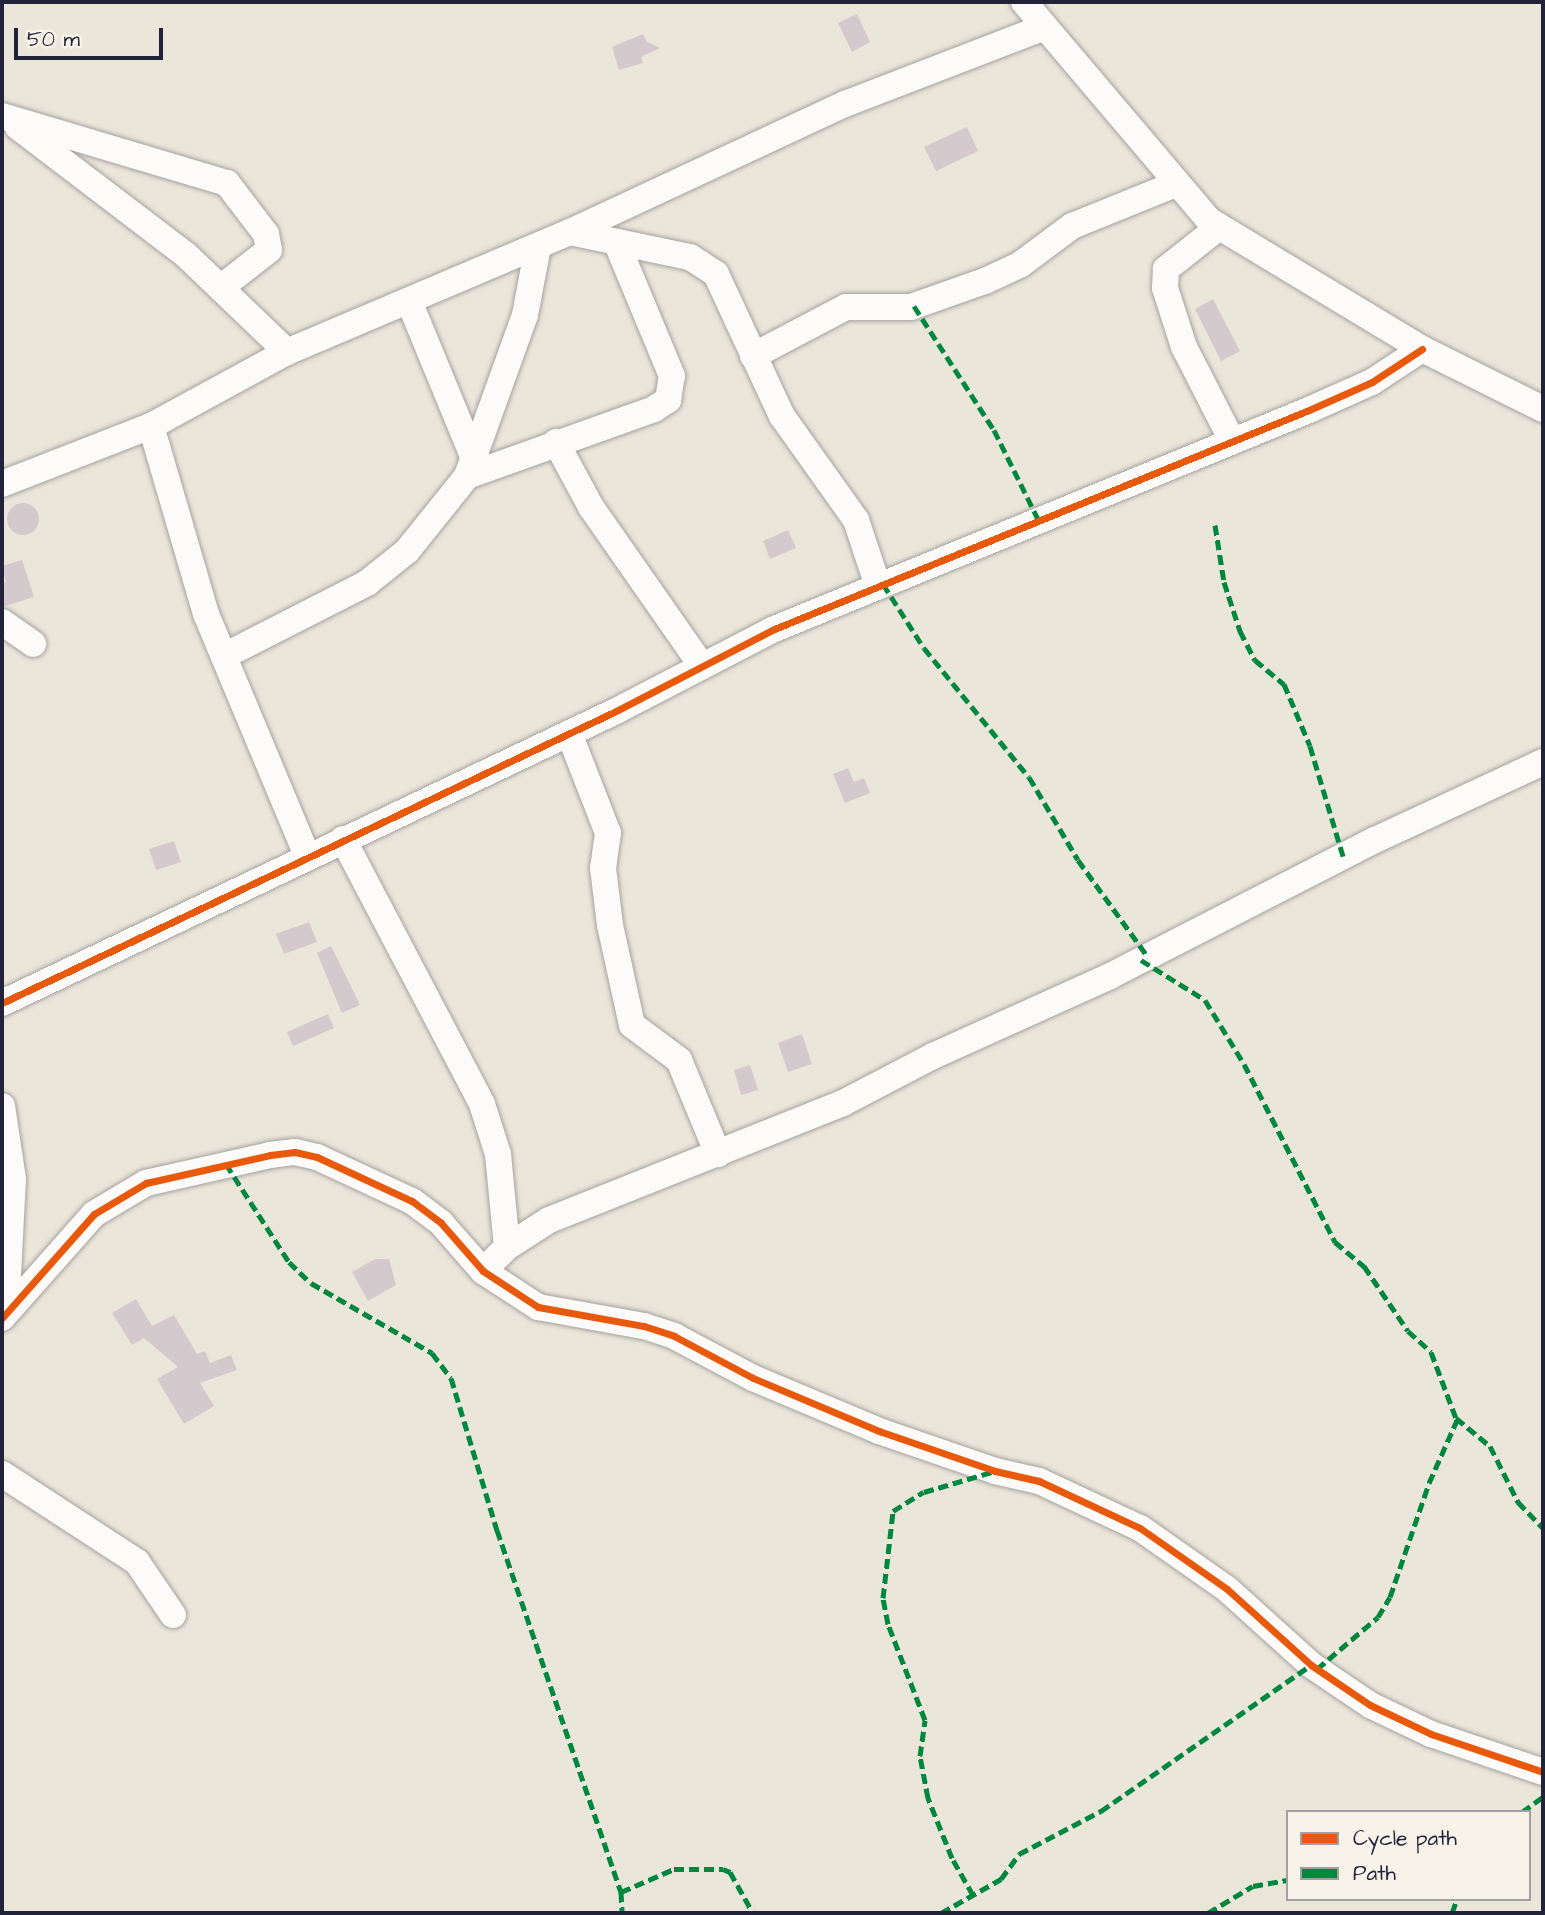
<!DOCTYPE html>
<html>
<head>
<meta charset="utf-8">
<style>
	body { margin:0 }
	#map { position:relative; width:1545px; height:1915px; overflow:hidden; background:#ebe6da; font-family:"Architects Daughter",sans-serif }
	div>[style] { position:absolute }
	.building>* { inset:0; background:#d4c9cd }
	.round { border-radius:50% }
	.roads { filter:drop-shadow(0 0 2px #a5a29f) drop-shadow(0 0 2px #a5a29f) }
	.minor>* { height:26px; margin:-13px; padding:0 13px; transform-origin:13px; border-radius:13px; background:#fcfbf9 }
	.quiet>* { height:5px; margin-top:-2.5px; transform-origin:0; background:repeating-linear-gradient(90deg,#00873e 0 10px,transparent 0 15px) }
	.cycleway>* { height:7px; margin:-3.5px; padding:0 3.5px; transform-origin:3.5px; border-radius:3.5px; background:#e8590c }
	span { translate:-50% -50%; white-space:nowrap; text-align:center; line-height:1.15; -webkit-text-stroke:6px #f7f3e8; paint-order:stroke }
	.frame { position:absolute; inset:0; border:4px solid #22223b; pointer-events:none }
	.legend { position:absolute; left:1286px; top:1810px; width:245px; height:91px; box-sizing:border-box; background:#f7f3e8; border:2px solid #a29fa3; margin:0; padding:9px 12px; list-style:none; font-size:21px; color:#22223b }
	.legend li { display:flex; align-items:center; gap:14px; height:35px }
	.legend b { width:35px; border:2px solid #a29fa3 }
	.scale { position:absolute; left:14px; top:28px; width:149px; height:32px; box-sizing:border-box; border:4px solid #22223b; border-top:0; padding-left:9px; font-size:21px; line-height:24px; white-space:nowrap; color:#22223b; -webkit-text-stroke:5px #f7f3e8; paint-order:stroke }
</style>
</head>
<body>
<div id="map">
	<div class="building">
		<i style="clip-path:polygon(857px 14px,870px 42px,852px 52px,838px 23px)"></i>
		<i style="clip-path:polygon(643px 34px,647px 42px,660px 48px,641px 57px,643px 63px,619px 70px,612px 47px)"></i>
		<i style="clip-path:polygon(967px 127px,978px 151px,936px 171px,924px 147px)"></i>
		<i style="clip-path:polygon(1213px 299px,1240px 351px,1221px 361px,1195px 309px)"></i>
		<i class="round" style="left:7px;top:503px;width:32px;height:32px"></i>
		<i style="clip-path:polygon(788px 530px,796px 548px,770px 559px,763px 541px)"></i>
		<i style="clip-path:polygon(22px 560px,34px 597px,2px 607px,2px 583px,6px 582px,2px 566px)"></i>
		<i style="clip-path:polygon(848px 768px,854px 782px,864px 778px,870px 793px,845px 803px,833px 774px)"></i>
		<i style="clip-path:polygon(174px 841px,181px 862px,156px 870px,149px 849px)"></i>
		<i style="clip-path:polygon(309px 922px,317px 942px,284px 954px,276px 934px)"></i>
		<i style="clip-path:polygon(331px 946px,360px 1005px,342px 1013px,317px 953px)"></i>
		<i style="clip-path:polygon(328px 1014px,334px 1028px,293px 1046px,287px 1032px)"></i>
		<i style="clip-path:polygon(802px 1034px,812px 1064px,788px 1072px,778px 1043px)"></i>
		<i style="clip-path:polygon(750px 1065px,758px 1090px,741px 1095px,734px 1070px)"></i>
		<i style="clip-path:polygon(375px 1259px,389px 1259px,396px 1285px,368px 1301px,352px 1272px)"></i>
		<i style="clip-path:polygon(136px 1299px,152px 1326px,174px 1315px,197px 1354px,205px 1351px,210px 1363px,231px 1355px,237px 1370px,200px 1383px,214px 1406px,184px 1424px,157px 1379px,178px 1367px,144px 1338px,132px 1345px,112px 1313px)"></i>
	</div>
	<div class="roads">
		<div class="minor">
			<i style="left:1024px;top:2px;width:287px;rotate:49.7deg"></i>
			<i style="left:1210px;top:221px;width:248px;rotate:31.1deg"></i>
			<i style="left:1422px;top:349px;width:135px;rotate:26.4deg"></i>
			<i style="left:2px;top:116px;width:235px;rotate:16.6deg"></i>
			<i style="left:227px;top:183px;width:64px;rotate:52.6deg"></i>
			<i style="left:266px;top:234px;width:16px;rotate:79deg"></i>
			<i style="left:269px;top:250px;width:58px;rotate:142deg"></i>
			<i style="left:18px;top:127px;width:211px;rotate:37.3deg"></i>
			<i style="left:186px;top:255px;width:140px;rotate:43.8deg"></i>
			<i style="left:1219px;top:227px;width:68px;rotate:141.6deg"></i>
			<i style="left:1166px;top:269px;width:19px;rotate:93deg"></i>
			<i style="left:1165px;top:288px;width:62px;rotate:72.1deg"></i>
			<i style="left:1184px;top:347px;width:106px;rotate:62.9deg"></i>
			<i style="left:570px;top:232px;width:123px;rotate:11.8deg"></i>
			<i style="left:690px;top:257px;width:31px;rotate:33deg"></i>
			<i style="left:716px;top:274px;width:157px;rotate:65.1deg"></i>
			<i style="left:782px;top:416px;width:128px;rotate:54.6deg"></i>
			<i style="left:856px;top:520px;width:70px;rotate:71.6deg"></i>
			<i style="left:409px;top:301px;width:171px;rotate:67.6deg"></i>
			<i style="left:753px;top:356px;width:105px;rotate:-27.8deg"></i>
			<i style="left:846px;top:307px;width:65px"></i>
			<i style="left:911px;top:307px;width:78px;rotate:-19.4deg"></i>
			<i style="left:985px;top:281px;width:40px;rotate:-25deg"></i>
			<i style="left:1021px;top:264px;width:64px;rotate:-36.7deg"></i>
			<i style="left:1072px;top:226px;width:112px;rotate:-22deg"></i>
			<i style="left:151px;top:426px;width:196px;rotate:73.7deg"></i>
			<i style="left:206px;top:614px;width:262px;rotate:67.3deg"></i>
			<i style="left:556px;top:442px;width:74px;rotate:61.7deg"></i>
			<i style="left:591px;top:507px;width:194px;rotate:55.1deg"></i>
			<i style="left:467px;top:476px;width:199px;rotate:-19.7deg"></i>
			<i style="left:654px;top:409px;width:17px;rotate:-33deg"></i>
			<i style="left:668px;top:400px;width:24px;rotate:-81deg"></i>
			<i style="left:672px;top:376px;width:143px;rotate:-112.6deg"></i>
			<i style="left:2px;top:484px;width:160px;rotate:-21.3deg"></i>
			<i style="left:151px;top:426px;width:155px;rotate:-28.6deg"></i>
			<i style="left:287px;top:352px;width:307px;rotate:-23deg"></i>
			<i style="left:570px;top:232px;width:303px;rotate:-25deg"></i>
			<i style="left:845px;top:104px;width:214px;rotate:-21.1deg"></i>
			<i style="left:2px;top:622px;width:38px;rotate:35deg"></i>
			<i style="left:224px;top:656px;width:161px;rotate:-27deg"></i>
			<i style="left:367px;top:583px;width:51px;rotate:-38.7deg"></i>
			<i style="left:407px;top:551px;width:96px;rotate:-51.3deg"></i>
			<i style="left:467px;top:476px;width:171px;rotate:-70.2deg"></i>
			<i style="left:525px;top:315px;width:70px;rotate:-79.3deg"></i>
			<i style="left:569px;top:733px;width:107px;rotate:68.7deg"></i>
			<i style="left:608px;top:833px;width:35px;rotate:98deg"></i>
			<i style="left:603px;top:868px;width:57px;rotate:83deg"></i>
			<i style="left:610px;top:925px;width:102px;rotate:77.6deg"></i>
			<i style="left:632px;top:1025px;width:59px;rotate:36.7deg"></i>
			<i style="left:679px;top:1060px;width:102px;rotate:67.5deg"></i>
			<i style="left:343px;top:839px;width:299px;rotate:62.3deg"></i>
			<i style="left:482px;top:1104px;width:52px;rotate:72.3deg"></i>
			<i style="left:498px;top:1154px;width:93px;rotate:84.5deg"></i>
			<i style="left:2px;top:1003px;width:680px;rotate:-25.43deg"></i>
			<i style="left:616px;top:711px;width:176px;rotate:-27.4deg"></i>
			<i style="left:772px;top:630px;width:580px;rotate:-22.28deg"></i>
			<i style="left:1309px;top:410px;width:69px;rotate:-24deg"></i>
			<i style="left:1372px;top:382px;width:60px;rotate:-33.4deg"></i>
			<i style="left:2px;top:1106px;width:74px;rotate:81.4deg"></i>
			<i style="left:13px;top:1179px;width:133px;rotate:93deg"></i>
			<i style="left:483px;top:1271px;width:34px;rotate:-45deg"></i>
			<i style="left:507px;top:1247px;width:50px;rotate:-32.7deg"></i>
			<i style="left:549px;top:1220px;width:316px;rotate:-21.7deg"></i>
			<i style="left:843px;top:1103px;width:102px;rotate:-27.6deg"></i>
			<i style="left:933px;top:1056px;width:194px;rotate:-24.3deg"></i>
			<i style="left:1110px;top:976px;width:298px;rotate:-27.2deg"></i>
			<i style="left:1375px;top:840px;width:185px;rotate:-24.9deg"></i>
			<i style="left:2px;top:1318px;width:139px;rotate:-48.5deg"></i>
			<i style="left:94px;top:1214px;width:61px;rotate:-30.8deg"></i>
			<i style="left:146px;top:1183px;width:127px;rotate:-12.7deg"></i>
			<i style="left:270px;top:1155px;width:25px;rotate:-7deg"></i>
			<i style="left:295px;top:1152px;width:23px;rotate:13deg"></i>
			<i style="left:317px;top:1157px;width:105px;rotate:24.9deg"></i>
			<i style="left:412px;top:1201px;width:36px;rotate:37deg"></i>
			<i style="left:441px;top:1223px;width:64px;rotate:48.8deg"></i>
			<i style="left:483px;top:1271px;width:66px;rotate:33.2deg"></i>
			<i style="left:538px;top:1307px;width:108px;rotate:10.2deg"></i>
			<i style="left:644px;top:1326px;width:32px;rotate:18deg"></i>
			<i style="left:674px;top:1336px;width:89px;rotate:28deg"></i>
			<i style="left:753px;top:1378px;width:137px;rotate:22.8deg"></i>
			<i style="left:879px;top:1431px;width:123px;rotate:19deg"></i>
			<i style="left:995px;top:1471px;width:45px;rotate:12.8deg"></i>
			<i style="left:1039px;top:1481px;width:111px;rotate:25deg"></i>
			<i style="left:1140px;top:1528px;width:106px;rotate:35deg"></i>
			<i style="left:1227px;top:1589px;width:113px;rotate:42.1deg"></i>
			<i style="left:1311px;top:1665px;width:71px;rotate:34.1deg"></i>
			<i style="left:1370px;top:1705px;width:68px;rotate:25.4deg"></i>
			<i style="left:1431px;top:1734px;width:118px;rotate:18.7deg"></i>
			<i style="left:2px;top:1474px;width:161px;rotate:33.1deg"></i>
			<i style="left:137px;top:1562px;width:64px;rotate:55.8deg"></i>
		</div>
	</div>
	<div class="quiet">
		<i style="left:914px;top:306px;width:148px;rotate:57.2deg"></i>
		<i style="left:994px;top:430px;width:99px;rotate:63.7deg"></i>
		<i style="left:1215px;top:525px;width:58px;rotate:81deg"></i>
		<i style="left:1224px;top:582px;width:52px;rotate:71.9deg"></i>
		<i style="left:1240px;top:631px;width:33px;rotate:63deg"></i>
		<i style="left:1255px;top:660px;width:38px;rotate:40deg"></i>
		<i style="left:1284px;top:684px;width:67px;rotate:67.2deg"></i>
		<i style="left:1310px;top:746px;width:115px;rotate:73.3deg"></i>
		<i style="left:883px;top:584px;width:76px;rotate:57.4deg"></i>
		<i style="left:924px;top:648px;width:166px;rotate:50.9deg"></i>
		<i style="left:1029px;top:777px;width:96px;rotate:59.4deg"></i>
		<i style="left:1078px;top:860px;width:120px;rotate:54.2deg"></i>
		<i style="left:1141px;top:960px;width:75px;rotate:32deg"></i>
		<i style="left:1205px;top:1000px;width:75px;rotate:58.6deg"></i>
		<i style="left:1244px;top:1064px;width:200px;rotate:62.9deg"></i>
		<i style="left:1335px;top:1242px;width:38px;rotate:40deg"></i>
		<i style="left:1364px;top:1266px;width:78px;rotate:55.9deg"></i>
		<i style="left:1408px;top:1331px;width:31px;rotate:42deg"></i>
		<i style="left:1431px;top:1352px;width:71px;rotate:69.3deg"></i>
		<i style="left:1456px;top:1418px;width:44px;rotate:39.5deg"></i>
		<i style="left:1490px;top:1446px;width:63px;rotate:63.4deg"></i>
		<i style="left:1518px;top:1502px;width:36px;rotate:46deg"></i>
		<i style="left:226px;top:1164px;width:117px;rotate:57.3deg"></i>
		<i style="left:289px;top:1262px;width:30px;rotate:44deg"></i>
		<i style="left:311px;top:1283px;width:140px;rotate:30deg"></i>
		<i style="left:432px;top:1353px;width:31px;rotate:53deg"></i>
		<i style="left:451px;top:1378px;width:159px;rotate:73.2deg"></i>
		<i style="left:497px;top:1530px;width:383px;rotate:71.1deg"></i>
		<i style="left:621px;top:1892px;width:21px;rotate:87deg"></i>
		<i style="left:1317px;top:1669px;width:80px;rotate:-40.4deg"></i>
		<i style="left:1378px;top:1617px;width:23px;rotate:-59deg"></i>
		<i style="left:1390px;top:1597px;width:120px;rotate:-71.1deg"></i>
		<i style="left:1429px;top:1483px;width:69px;rotate:-66deg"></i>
		<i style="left:1522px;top:1812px;width:26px;rotate:-36deg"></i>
		<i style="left:621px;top:1892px;width:58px;rotate:-23.5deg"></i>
		<i style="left:674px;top:1869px;width:49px"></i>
		<i style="left:723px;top:1869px;width:8px;rotate:23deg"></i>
		<i style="left:730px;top:1872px;width:47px;rotate:60.7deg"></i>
		<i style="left:973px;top:1895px;width:43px;rotate:-119.6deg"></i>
		<i style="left:952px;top:1858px;width:65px;rotate:-111.8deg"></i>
		<i style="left:928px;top:1798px;width:43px;rotate:-100.8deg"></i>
		<i style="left:920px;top:1756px;width:36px;rotate:-82deg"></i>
		<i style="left:925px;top:1720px;width:103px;rotate:-111.1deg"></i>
		<i style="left:888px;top:1624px;width:26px;rotate:-101deg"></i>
		<i style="left:883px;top:1598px;width:88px;rotate:-83.4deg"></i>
		<i style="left:893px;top:1511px;width:36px;rotate:-32deg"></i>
		<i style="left:924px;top:1492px;width:71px;rotate:-16.4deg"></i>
		<i style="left:941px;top:1913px;width:69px;rotate:-29.5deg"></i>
		<i style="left:1001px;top:1879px;width:31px;rotate:-54deg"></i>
		<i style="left:1019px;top:1854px;width:93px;rotate:-27.7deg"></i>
		<i style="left:1101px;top:1811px;width:256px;rotate:-34.8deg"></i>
		<i style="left:1208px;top:1913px;width:52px;rotate:-31deg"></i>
		<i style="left:1253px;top:1886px;width:36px;rotate:-10deg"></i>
		<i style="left:1452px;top:1913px;width:15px;rotate:-70deg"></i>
	</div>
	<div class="cycleway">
		<i style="left:2px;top:1003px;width:680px;rotate:-25.43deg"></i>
		<i style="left:616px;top:711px;width:176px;rotate:-27.4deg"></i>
		<i style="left:772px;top:630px;width:580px;rotate:-22.28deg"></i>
		<i style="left:1309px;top:410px;width:69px;rotate:-24deg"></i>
		<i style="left:1372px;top:382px;width:60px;rotate:-33.4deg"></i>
		<i style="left:2px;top:1318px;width:139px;rotate:-48.5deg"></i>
		<i style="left:94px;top:1214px;width:61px;rotate:-30.8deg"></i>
		<i style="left:146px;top:1183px;width:127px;rotate:-12.7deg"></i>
		<i style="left:270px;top:1155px;width:25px;rotate:-7deg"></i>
		<i style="left:295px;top:1152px;width:23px;rotate:13deg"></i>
		<i style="left:317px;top:1157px;width:105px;rotate:24.9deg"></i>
		<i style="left:412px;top:1201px;width:36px;rotate:37deg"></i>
		<i style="left:441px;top:1223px;width:64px;rotate:48.8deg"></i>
		<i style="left:483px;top:1271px;width:66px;rotate:33.2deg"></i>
		<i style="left:538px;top:1307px;width:108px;rotate:10.2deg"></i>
		<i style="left:644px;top:1326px;width:32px;rotate:18deg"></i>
		<i style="left:674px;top:1336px;width:89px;rotate:28deg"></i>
		<i style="left:753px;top:1378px;width:137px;rotate:22.8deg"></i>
		<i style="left:879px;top:1431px;width:123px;rotate:19deg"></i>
		<i style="left:995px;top:1471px;width:45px;rotate:12.8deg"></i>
		<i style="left:1039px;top:1481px;width:111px;rotate:25deg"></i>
		<i style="left:1140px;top:1528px;width:106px;rotate:35deg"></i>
		<i style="left:1227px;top:1589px;width:113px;rotate:42.1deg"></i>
		<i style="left:1311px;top:1665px;width:71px;rotate:34.1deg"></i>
		<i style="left:1370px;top:1705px;width:68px;rotate:25.4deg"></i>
		<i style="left:1431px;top:1734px;width:118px;rotate:18.7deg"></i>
	</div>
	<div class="frame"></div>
	<ul class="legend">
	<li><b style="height:9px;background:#e8590c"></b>Cycle path</li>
	<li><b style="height:9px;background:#00873e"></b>Path</li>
	</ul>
	<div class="scale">50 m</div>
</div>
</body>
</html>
